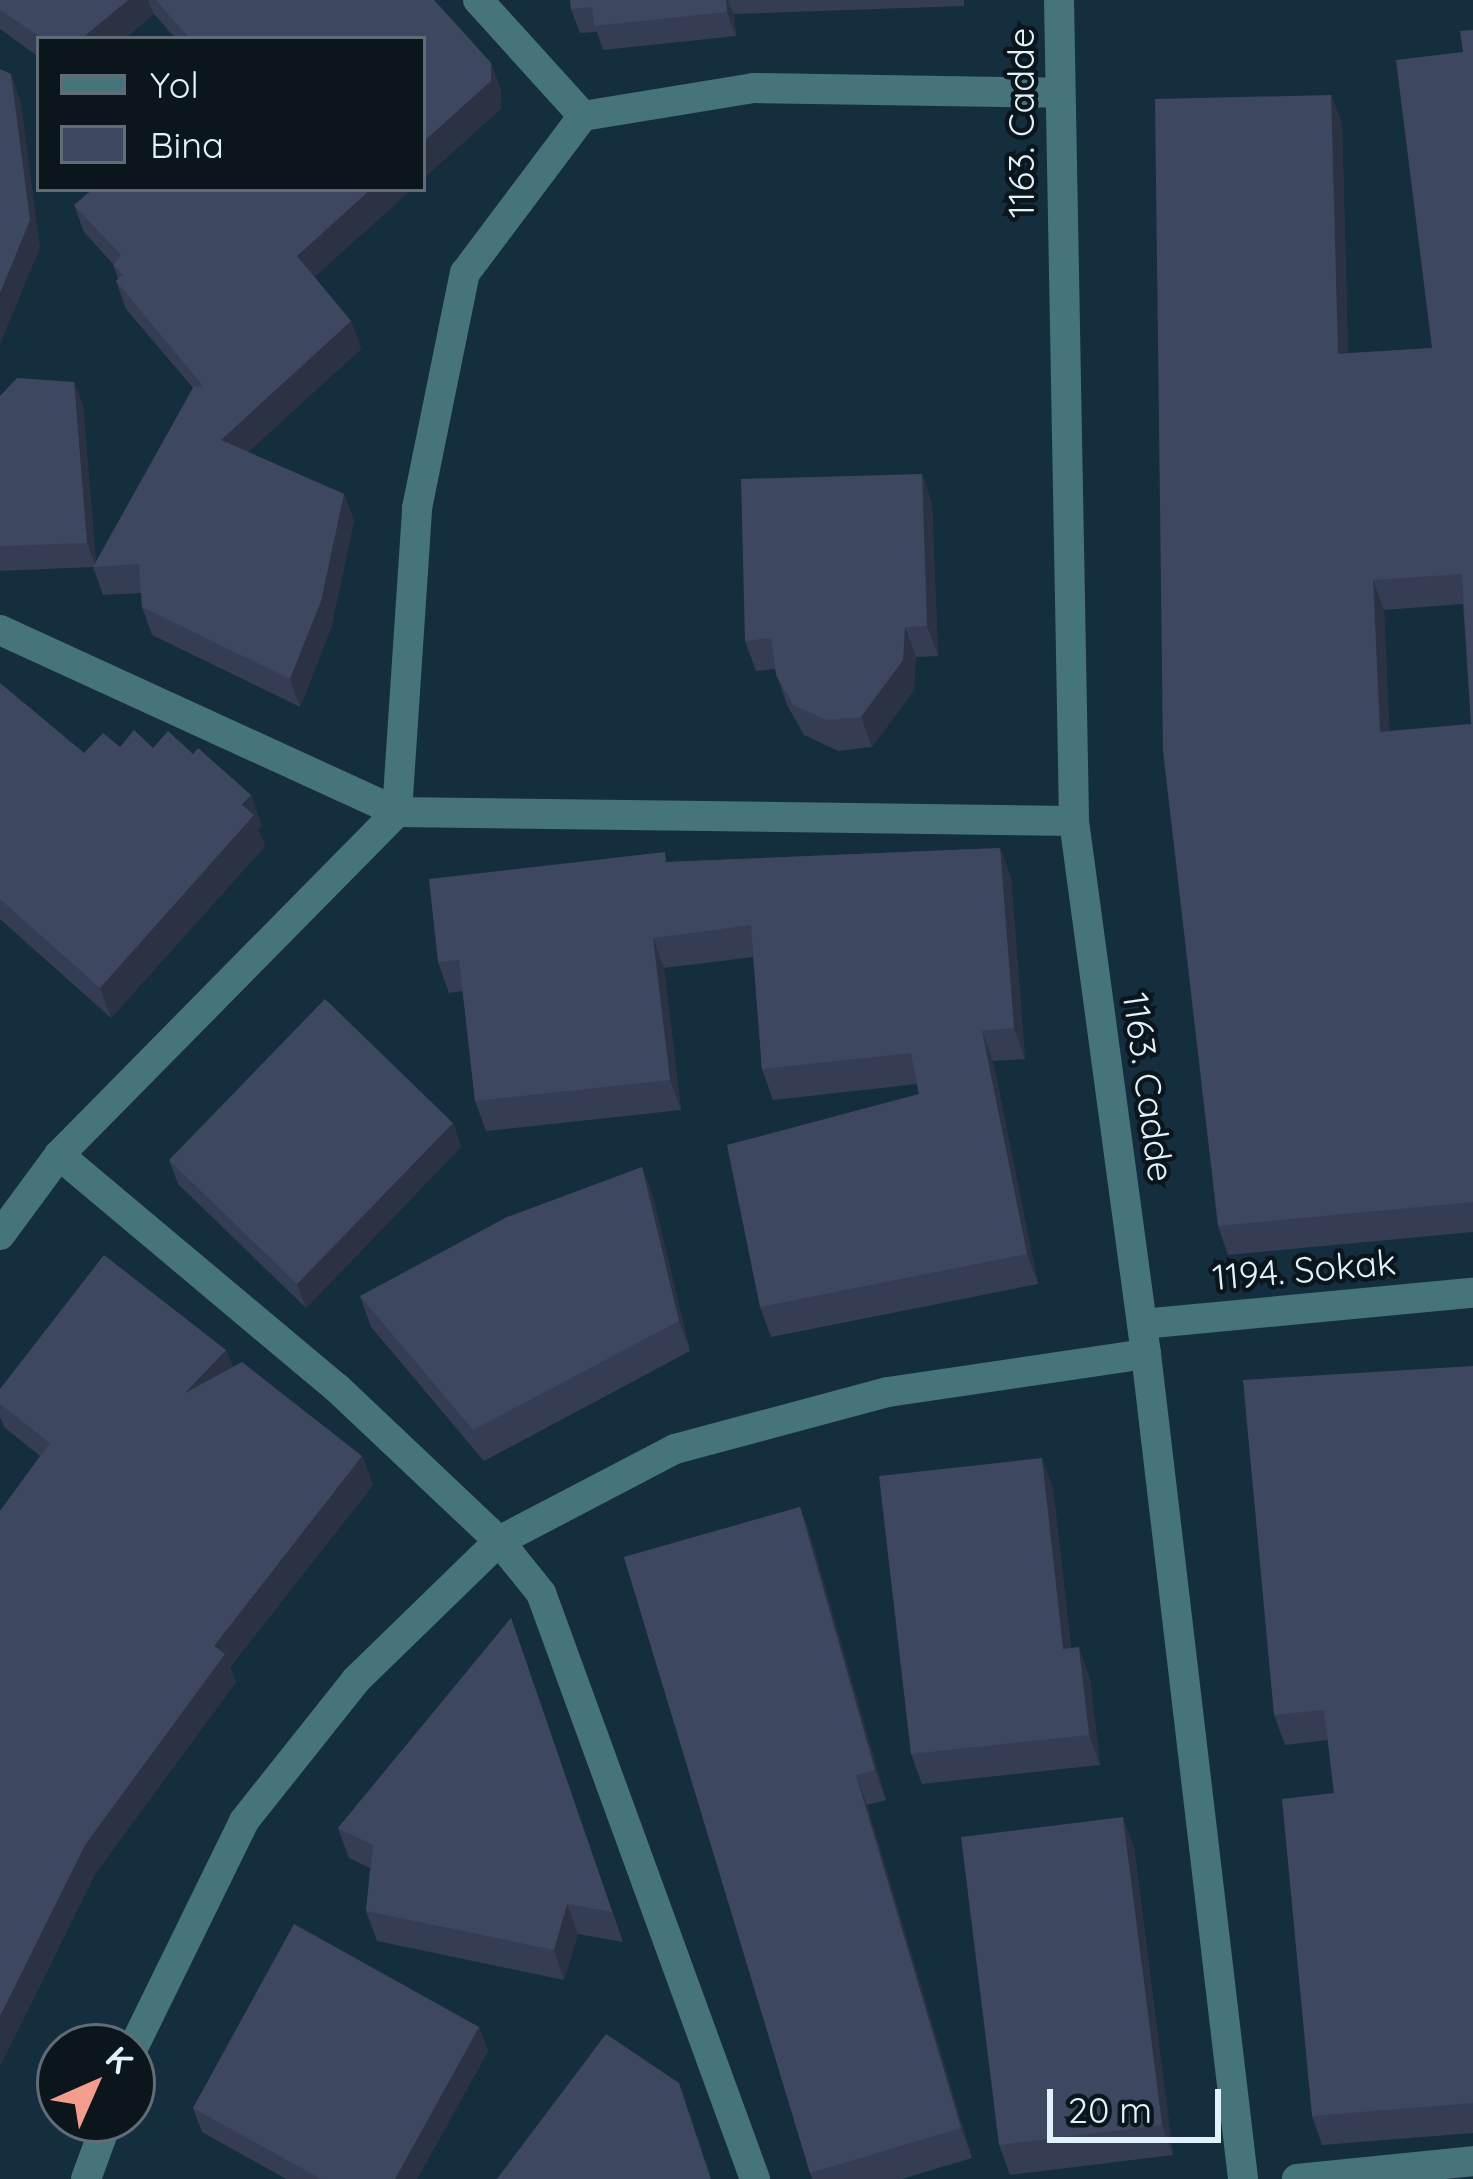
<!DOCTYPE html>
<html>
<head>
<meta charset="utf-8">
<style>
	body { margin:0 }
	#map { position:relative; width:1473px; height:2179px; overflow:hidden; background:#142e3e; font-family:Quicksand,sans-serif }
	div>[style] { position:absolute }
	.minor>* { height:30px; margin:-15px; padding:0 15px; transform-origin:15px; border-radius:15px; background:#45747a }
	.wall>* { inset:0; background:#343d53 }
	.shaded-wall>* { inset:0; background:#2b3243 }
	.building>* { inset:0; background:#3d4760 }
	span { translate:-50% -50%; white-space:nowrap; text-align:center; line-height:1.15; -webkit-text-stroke:9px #0a151c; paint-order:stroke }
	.street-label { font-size:36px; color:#e2f2fc }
	.legend { position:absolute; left:36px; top:36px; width:390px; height:156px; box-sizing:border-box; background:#0a151c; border:3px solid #606d76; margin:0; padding:15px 21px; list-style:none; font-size:36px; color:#e2f2fc }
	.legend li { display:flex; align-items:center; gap:24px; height:60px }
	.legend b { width:60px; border:3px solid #606d76 }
	.north { position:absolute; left:36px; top:2023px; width:120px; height:120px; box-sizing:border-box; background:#0a151c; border:3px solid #606d76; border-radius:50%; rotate:45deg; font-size:33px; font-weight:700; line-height:48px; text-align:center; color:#e2f2fc }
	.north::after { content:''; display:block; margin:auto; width:42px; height:54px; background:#f49d8c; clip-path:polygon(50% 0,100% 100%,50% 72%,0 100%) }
	.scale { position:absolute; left:1047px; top:2089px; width:174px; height:54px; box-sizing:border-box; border:6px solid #e2f2fc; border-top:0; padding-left:15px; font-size:36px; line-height:42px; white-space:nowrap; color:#e2f2fc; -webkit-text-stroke:9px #0a151c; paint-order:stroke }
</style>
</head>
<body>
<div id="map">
	<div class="minor">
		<i style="left:478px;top:0;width:156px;rotate:47.8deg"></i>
		<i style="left:1059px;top:0;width:821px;rotate:88.95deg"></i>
		<i style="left:1074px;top:821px;width:538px;rotate:82.31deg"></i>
		<i style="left:1146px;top:1354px;width:831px;rotate:83.29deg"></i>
		<i style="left:0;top:630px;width:437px;rotate:24.6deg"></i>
		<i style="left:397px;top:812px;width:677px;rotate:0.76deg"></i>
		<i style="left:59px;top:1155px;width:363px;rotate:40deg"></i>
		<i style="left:337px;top:1388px;width:223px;rotate:43.4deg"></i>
		<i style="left:499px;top:1541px;width:67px;rotate:51.1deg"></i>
		<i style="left:541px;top:1593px;width:624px;rotate:69.94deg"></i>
		<i style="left:0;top:1235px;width:99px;rotate:-53.6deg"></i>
		<i style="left:59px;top:1155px;width:482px;rotate:-45.4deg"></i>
		<i style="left:397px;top:812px;width:305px;rotate:-86.2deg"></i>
		<i style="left:417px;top:508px;width:240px;rotate:-78.5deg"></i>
		<i style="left:465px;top:273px;width:196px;rotate:-53.1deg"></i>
		<i style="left:583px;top:116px;width:173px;rotate:-9.3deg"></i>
		<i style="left:754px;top:88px;width:303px;rotate:0.9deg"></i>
		<i style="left:1142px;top:1324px;width:332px;rotate:-5.4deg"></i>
		<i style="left:132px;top:2050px;width:255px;rotate:-63.9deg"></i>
		<i style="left:244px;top:1821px;width:180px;rotate:-51.5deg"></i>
		<i style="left:356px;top:1680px;width:199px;rotate:-44.2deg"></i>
		<i style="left:499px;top:1541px;width:199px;rotate:-27.6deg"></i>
		<i style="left:675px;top:1449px;width:220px;rotate:-15deg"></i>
		<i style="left:888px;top:1392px;width:261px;rotate:-8.4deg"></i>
		<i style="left:86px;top:2179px;width:64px;rotate:-69.9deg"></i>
		<i style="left:1297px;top:2179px;width:177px;rotate:-5.8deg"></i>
	</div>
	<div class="wall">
		<i style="clip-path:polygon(0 0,434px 0,491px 63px,501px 91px,501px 109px,423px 39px,176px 39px,154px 14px,124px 39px,39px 39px,39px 57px,0 29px)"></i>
		<i style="clip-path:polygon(570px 0,964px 0,964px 6px,734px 14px,736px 36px,603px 50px,597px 32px,580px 33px,571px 9px)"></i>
		<i style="clip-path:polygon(evenodd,1473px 30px,1473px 1232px,1228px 1255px,1218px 1226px,1331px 95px,1342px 124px,1348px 353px,1432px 348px,1463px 52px,1473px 30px,1463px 604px,1471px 724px,1389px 731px,1384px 610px,1463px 604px)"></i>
		<i style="clip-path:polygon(93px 189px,412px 189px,314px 277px,351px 321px,361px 349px,248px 452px,344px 494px,354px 521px,331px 628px,300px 707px,152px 635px,142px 607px,141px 593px,103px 595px,93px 567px,0 571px,0 396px,74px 382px,83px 406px,96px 563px,193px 388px,126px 309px,116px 281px,118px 279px,113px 264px,84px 232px,74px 205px)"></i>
		<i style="clip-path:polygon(922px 474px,932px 504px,938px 656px,916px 657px,914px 690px,872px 747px,838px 751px,804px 735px,787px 705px,775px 669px,756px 671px,745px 641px)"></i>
		<i style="clip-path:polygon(0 683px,84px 753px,120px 747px,153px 748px,262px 825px,258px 829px,265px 846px,111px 1018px,0 919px)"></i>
		<i style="clip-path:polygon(1000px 848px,1011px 878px,1025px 1059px,993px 1061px,1038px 1284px,771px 1337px,760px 1307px,919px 1094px,917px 1084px,773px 1100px,762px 1069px,753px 957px,664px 968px,681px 1110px,486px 1131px,475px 1101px,463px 991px,449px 993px,438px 962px,669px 862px)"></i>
		<i style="clip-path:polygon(453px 1123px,461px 1147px,306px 1308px,178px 1184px,169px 1160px)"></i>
		<i style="clip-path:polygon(642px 1167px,653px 1197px,690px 1351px,484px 1461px,371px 1327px,360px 1296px)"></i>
		<i style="clip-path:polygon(226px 1350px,233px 1367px,362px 1456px,373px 1485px,230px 1667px,236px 1682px,95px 1874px,0 2066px,0 1511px,40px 1456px,4px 1427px,0 1417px,0 1389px)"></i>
		<i style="clip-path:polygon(1473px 1366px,1473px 2133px,1322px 2145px,1312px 2116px,1334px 1793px,1328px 1740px,1285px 1745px,1274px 1715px)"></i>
		<i style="clip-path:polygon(1053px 1488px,1071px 1648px,1090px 1678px,1100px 1765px,922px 1784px,911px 1754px)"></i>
		<i style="clip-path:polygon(800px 1507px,811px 1538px,886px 1800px,867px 1805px,972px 2158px,902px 2179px,812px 2179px,624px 1557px)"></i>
		<i style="clip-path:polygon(511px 1618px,623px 1942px,578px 1934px,564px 1980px,377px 1941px,366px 1911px,370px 1868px,349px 1858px,338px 1828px)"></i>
		<i style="clip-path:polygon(1134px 1847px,1173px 2155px,1010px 2175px,999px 2145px)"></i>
		<i style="clip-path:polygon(479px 2027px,488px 2051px,417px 2179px,286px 2179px,202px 2132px,193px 2108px)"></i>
	</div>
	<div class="shaded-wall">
		<i style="clip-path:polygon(128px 0,148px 0,154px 14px,124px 39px,81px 39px)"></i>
		<i style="clip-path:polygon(726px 0,728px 0,734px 14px,736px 36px,727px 12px)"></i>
		<i style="clip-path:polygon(491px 63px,501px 91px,501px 109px,423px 179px,423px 142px)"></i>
		<i style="clip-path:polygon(11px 74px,21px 102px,40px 248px,0 344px,0 293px)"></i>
		<i style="clip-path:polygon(1331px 95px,1342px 124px,1349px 384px,1338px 354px)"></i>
		<i style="clip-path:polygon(371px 189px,412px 189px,307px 284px,297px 256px)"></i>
		<i style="clip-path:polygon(351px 321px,361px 349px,231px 468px,221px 440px)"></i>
		<i style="clip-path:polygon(74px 382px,83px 406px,96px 567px,87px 543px)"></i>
		<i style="clip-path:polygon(922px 474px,932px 504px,938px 656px,927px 626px)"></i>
		<i style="clip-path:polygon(344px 494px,354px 521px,331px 628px,300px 707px,290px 679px)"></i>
		<i style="clip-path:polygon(1373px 580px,1384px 610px,1391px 761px,1380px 732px)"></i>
		<i style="clip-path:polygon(905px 627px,916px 657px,914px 690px,872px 747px,861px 717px)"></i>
		<i style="clip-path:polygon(251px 795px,262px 825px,258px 829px,265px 846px,111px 1018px,100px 988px)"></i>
		<i style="clip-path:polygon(1000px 848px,1011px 878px,1025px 1059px,1014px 1028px)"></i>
		<i style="clip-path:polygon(653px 938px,664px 968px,681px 1110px,670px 1080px)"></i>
		<i style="clip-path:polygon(982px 1031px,993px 1061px,1038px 1284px,1027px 1254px)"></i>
		<i style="clip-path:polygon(453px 1123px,461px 1147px,306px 1308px,297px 1284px)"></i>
		<i style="clip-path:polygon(642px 1167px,653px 1197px,690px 1351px,679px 1321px)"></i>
		<i style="clip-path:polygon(226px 1350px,237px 1379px,185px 1393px)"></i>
		<i style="clip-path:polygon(362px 1456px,373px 1485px,230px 1667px,236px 1682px,95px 1874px,0 2066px,0 2016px,85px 1845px,214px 1646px)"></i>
		<i style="clip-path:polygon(1042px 1458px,1053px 1488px,1074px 1680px,1063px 1649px)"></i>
		<i style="clip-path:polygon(800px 1507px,811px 1538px,886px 1800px,875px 1770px)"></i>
		<i style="clip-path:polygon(1079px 1647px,1090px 1678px,1100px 1765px,1089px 1735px)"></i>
		<i style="clip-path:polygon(856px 1775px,867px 1805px,972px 2158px,961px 2128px)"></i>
		<i style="clip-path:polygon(1123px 1817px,1134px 1847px,1173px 2155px,1162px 2125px)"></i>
		<i style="clip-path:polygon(567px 1904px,578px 1934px,564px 1980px,554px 1950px)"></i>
		<i style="clip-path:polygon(479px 2027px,488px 2051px,417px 2179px,395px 2179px)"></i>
	</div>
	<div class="building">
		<i style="clip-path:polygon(0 0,128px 0,81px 39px,43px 39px,0 10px)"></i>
		<i style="clip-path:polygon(156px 0,434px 0,491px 63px,491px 81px,423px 142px,423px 39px,190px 39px)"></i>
		<i style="clip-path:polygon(570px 0,726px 0,727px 12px,594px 26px,592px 7px,571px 9px)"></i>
		<i style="clip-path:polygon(evenodd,1473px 30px,1473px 1202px,1218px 1226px,1163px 751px,1155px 99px,1331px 95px,1338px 354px,1432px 348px,1396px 60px,1463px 52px,1460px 31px,1473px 30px,1462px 574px,1471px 724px,1380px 732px,1373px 580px,1462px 574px)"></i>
		<i style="clip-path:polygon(0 69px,11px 74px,30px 220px,0 293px)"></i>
		<i style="clip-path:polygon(93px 189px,371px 189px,297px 256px,351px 321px,221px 440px,344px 494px,321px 601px,290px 679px,142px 607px,139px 564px,93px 567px,194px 386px,204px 387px,116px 281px,123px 275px,113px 265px,121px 255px,74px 205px)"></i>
		<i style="clip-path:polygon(17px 378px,74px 382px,87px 543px,0 546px,0 396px)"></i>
		<i style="clip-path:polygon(922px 474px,927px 626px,905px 627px,903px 660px,861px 717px,827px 720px,793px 705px,776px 675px,771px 638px,745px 641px,741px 479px)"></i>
		<i style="clip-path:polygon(0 683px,84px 753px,103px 733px,120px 747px,134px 730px,153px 748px,168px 731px,193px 754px,198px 748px,251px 795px,242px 805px,254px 815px,100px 988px,0 899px)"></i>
		<i style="clip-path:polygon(1000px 848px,1014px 1028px,982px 1031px,1027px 1254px,760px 1307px,727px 1145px,919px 1094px,911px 1053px,762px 1069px,751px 925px,653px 938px,670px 1080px,475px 1101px,459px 960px,438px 962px,429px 879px,665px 852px,666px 862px)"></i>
		<i style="clip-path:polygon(325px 999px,453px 1123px,297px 1284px,169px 1160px)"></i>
		<i style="clip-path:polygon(642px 1167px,679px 1321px,473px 1430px,360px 1296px,507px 1217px)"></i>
		<i style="clip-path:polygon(104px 1255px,226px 1350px,185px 1393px,242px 1362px,362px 1456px,214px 1646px,225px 1654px,85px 1845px,0 2016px,0 1511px,50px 1443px,0 1404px,0 1389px)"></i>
		<i style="clip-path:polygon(1473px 1366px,1473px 2103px,1312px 2116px,1282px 1799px,1334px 1793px,1324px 1710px,1274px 1715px,1243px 1380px)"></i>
		<i style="clip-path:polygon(1042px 1458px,1063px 1649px,1079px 1647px,1089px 1735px,911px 1754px,879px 1476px)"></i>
		<i style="clip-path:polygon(800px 1507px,875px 1770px,856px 1775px,961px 2128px,810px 2173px,624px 1557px)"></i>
		<i style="clip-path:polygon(511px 1618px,612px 1912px,567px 1904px,554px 1950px,366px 1911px,373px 1845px,338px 1828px)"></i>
		<i style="clip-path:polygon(1123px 1817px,1162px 2125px,999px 2145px,961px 1837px)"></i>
		<i style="clip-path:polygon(294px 1924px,479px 2027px,395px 2179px,321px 2179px,193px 2108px)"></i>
		<i style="clip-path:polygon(606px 2034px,679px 2083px,711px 2179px,497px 2179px)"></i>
	</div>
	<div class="street-label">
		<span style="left:1021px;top:123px;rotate:-90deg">1163. Cadde</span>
		<span style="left:1149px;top:1087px;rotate:82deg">1163. Cadde</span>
		<span style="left:1304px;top:1269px;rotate:-5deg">1194. Sokak</span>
	</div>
	<ul class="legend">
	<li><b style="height:15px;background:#45747a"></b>Yol</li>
	<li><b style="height:33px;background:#3d4760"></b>Bina</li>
	</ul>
	<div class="north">K</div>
	<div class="scale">20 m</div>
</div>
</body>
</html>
